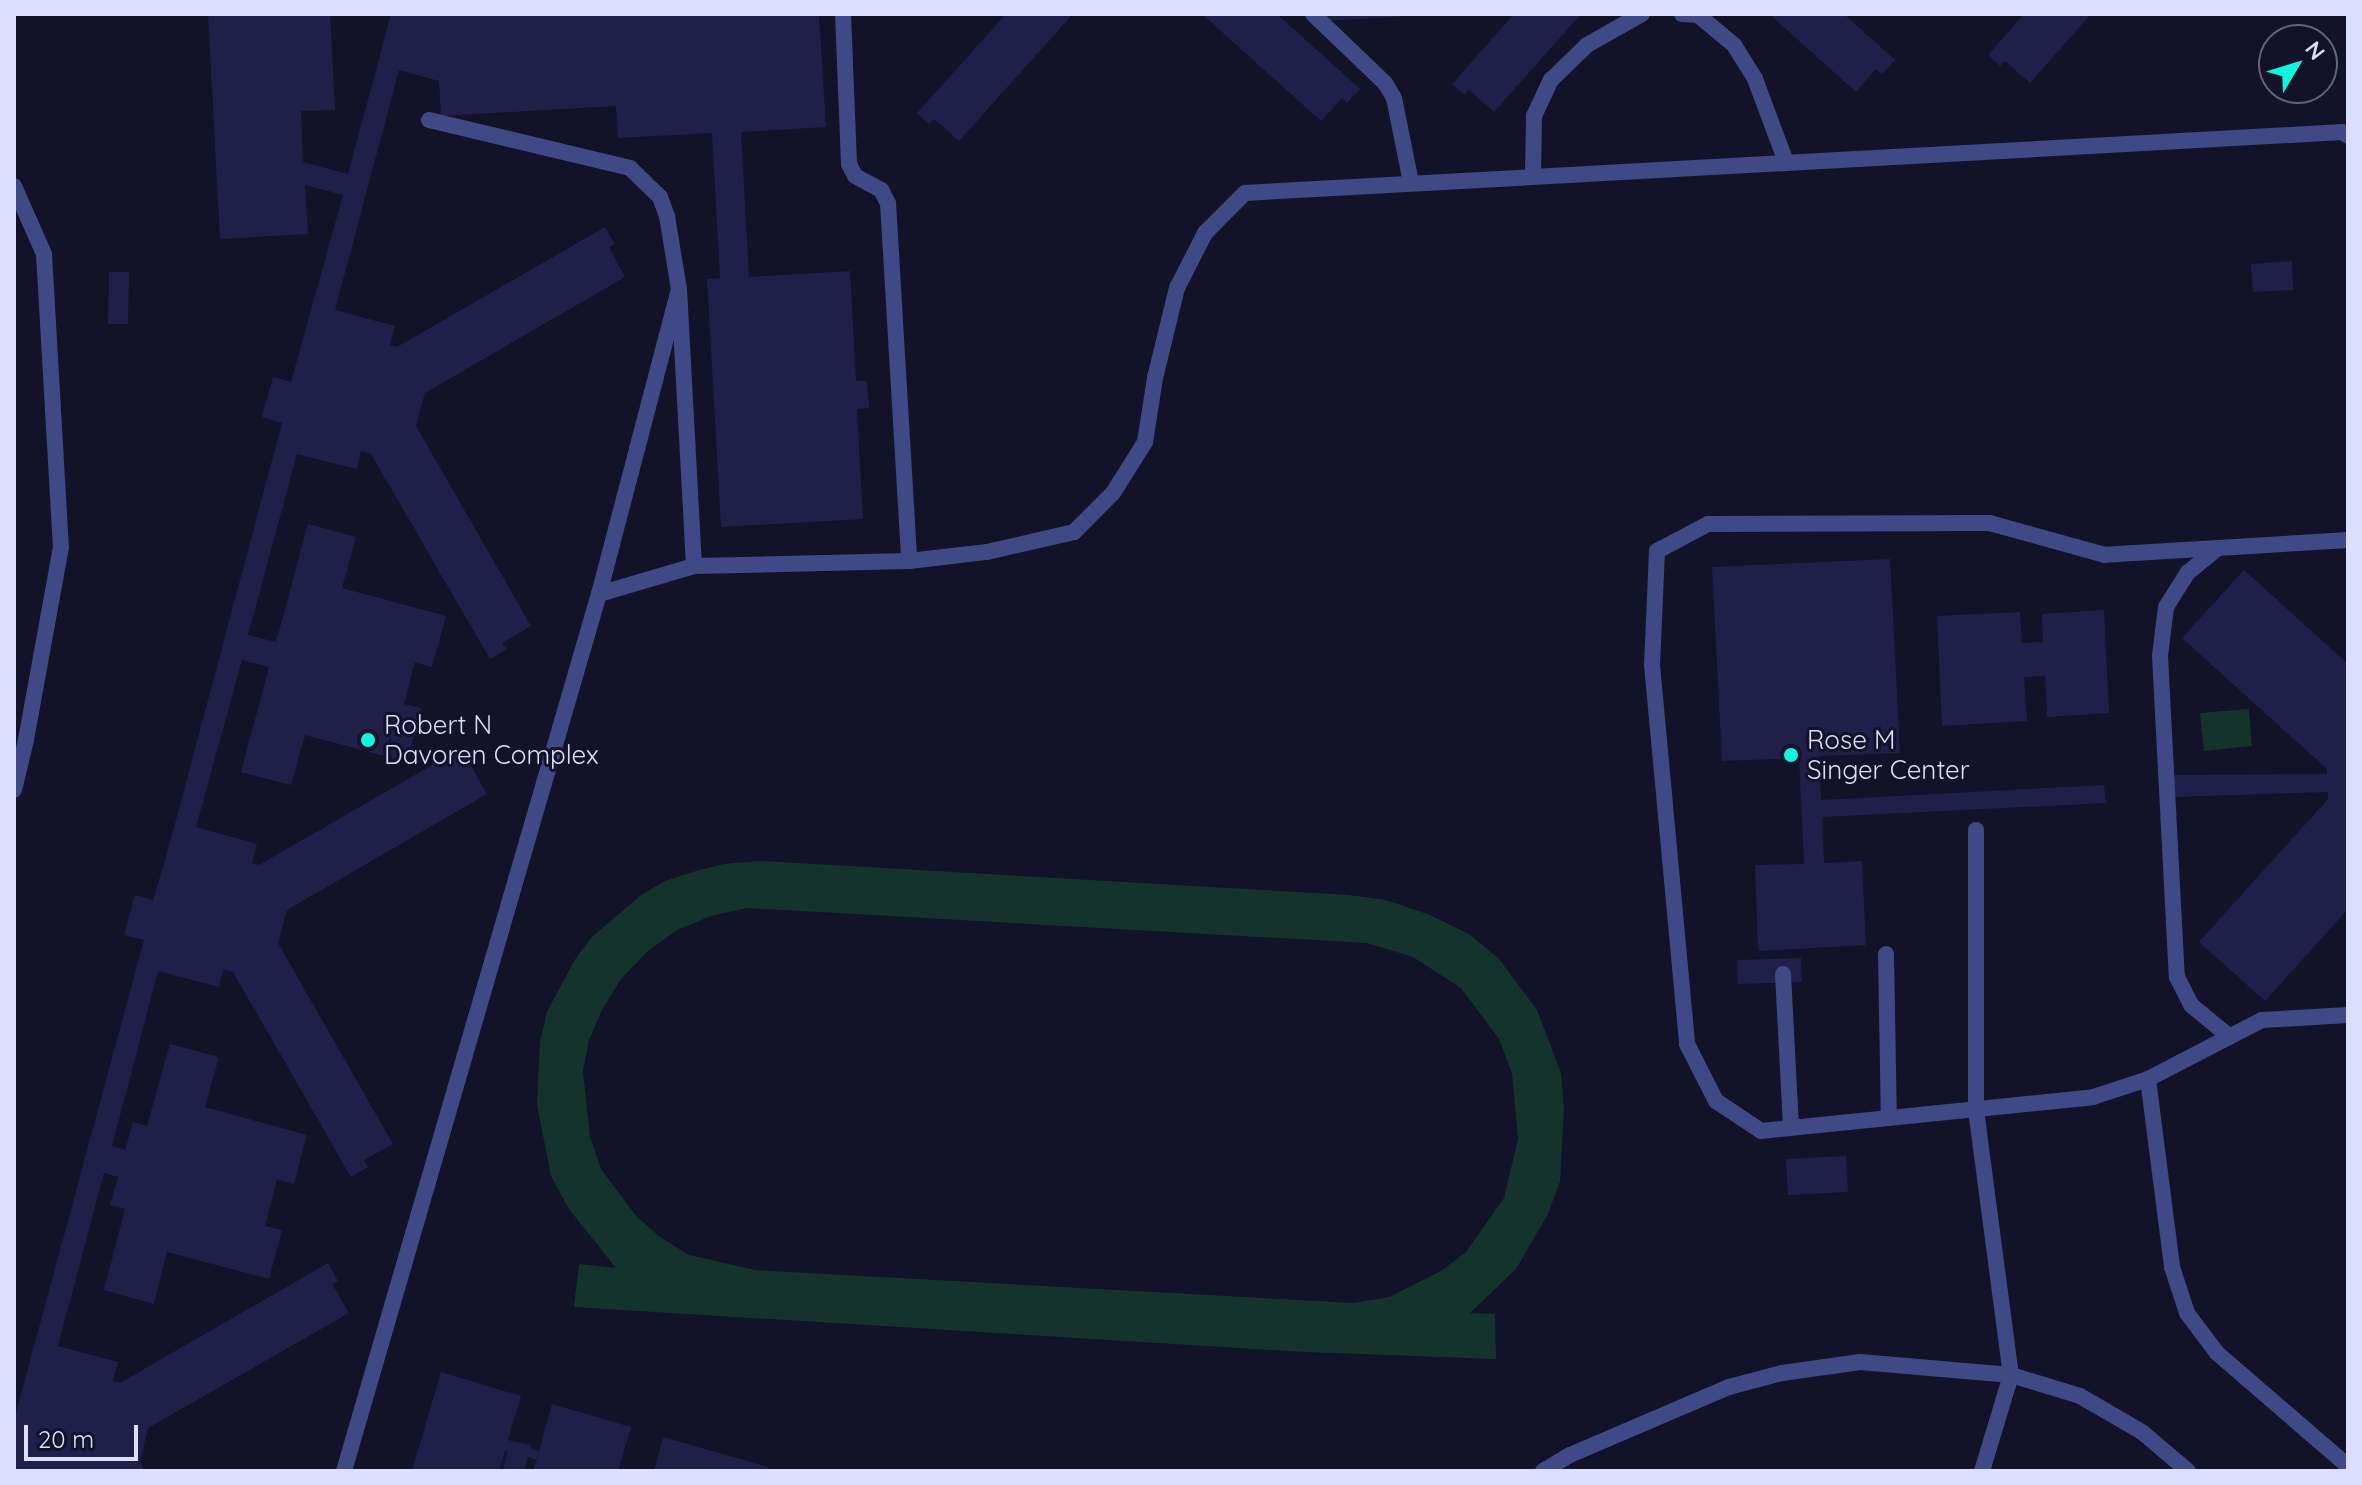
<!DOCTYPE html>
<html>
<head>
<meta charset="utf-8">
<style>
	body { margin:0 }
	#map { position:relative; width:2362px; height:1485px; overflow:hidden; background:#121229; font-family:Quicksand,sans-serif }
	div>[style] { position:absolute }
	.green>* { inset:0; background:#15332d }
	.building>* { inset:0; background:#201f49 }
	.lane>* { height:16px; margin:-8px; padding:0 8px; transform-origin:8px; border-radius:8px; background:#3f4986 }
	.dots>* { width:22px; height:22px; translate:-50% -50%; box-sizing:border-box; border:4px solid #121229; border-radius:50% }
	span { translate:-50% -50%; white-space:nowrap; text-align:center; line-height:1.15; -webkit-text-stroke:6px #121229; paint-order:stroke }
	.poi-label { font-size:26px; color:#dcdefd }
	.left { translate:0 -50%; text-align:left }
	.frame { position:absolute; inset:0; border:16px solid #dcdefd; pointer-events:none }
	.north { position:absolute; left:2258px; top:24px; width:80px; height:80px; box-sizing:border-box; background:#121229; border:2px solid #63647e; border-radius:50%; rotate:52deg; font-size:22px; font-weight:700; line-height:32px; text-align:center; color:#dcdefd }
	.north::after { content:''; display:block; margin:auto; width:28px; height:36px; background:#11f4e2; clip-path:polygon(50% 0,100% 100%,50% 72%,0 100%) }
	.scale { position:absolute; left:24px; top:1425px; width:114px; height:36px; box-sizing:border-box; border:4px solid #dcdefd; border-top:0; padding-left:10px; font-size:24px; line-height:28px; white-space:nowrap; color:#dcdefd; -webkit-text-stroke:6px #121229; paint-order:stroke }
</style>
</head>
<body>
<div id="map">
	<div class="green">
		<i style="clip-path:polygon(2249px 709px,2252px 746px,2204px 751px,2200px 713px)"></i>
		<i style="clip-path:polygon(evenodd,761px 861px,1349px 895px,1386px 900px,1430px 915px,1469px 934px,1499px 959px,1537px 1010px,1561px 1073px,1564px 1109px,1560px 1181px,1548px 1214px,1516px 1269px,1470px 1313px,1495px 1314px,1496px 1359px,1305px 1352px,574px 1307px,579px 1264px,616px 1268px,569px 1209px,551px 1176px,537px 1105px,540px 1042px,547px 1012px,574px 961px,592px 937px,641px 895px,665px 881px,696px 871px,724px 864px,761px 861px,747px 908px,1367px 943px,1413px 957px,1461px 988px,1499px 1039px,1512px 1073px,1518px 1139px,1504px 1198px,1466px 1252px,1441px 1271px,1389px 1297px,1353px 1303px,755px 1270px,689px 1255px,660px 1237px,636px 1216px,601px 1169px,590px 1137px,583px 1071px,589px 1040px,602px 1010px,621px 979px,648px 951px,677px 930px,711px 916px,747px 908px)"></i>
	</div>
	<div class="building">
		<i style="clip-path:polygon(208px 14px,330px 14px,335px 110px,301px 111px,303px 162px,348px 174px,391px 14px,819px 14px,826px 127px,741px 132px,749px 277px,850px 271px,856px 381px,867px 381px,869px 408px,857px 409px,863px 519px,721px 527px,707px 279px,720px 278px,712px 133px,618px 138px,616px 106px,441px 116px,439px 81px,399px 70px,335px 310px,395px 326px,390px 345px,397px 347px,605px 227px,615px 244px,609px 247px,625px 277px,425px 393px,416px 426px,531px 626px,502px 643px,507px 649px,490px 659px,371px 454px,361px 451px,357px 469px,297px 454px,248px 635px,276px 642px,308px 524px,356px 537px,342px 588px,446px 616px,432px 667px,415px 662px,404px 704px,421px 708px,407px 762px,305px 735px,291px 785px,241px 772px,269px 667px,242px 660px,196px 827px,257px 844px,252px 863px,259px 865px,467px 745px,476px 762px,471px 766px,487px 794px,287px 910px,278px 943px,393px 1144px,364px 1160px,368px 1167px,351px 1177px,233px 972px,223px 969px,219px 987px,158px 971px,112px 1146px,125px 1150px,133px 1122px,147px 1126px,170px 1044px,219px 1057px,205px 1107px,307px 1135px,294px 1184px,277px 1179px,265px 1226px,282px 1230px,269px 1279px,167px 1252px,154px 1304px,104px 1290px,125px 1209px,110px 1205px,118px 1177px,104px 1173px,58px 1346px,118px 1362px,113px 1381px,120px 1383px,328px 1263px,338px 1281px,332px 1284px,349px 1313px,148px 1428px,140px 1462px,145px 1471px,14px 1471px,14px 1420px,144px 940px,124px 935px,135px 895px,153px 900px,168px 850px,282px 423px,262px 417px,273px 377px,291px 382px,343px 195px,305px 185px,308px 234px,220px 239px)"></i>
		<i style="clip-path:polygon(1006px 14px,1073px 14px,959px 141px,934px 119px,929px 124px,917px 113px)"></i>
		<i style="clip-path:polygon(1202px 14px,1277px 14px,1360px 89px,1347px 103px,1342px 98px,1321px 121px)"></i>
		<i style="clip-path:polygon(1325px 14px,1408px 14px,1408px 16px,1326px 21px)"></i>
		<i style="clip-path:polygon(1514px 14px,1581px 14px,1494px 112px,1469px 90px,1464px 95px,1452px 84px)"></i>
		<i style="clip-path:polygon(1769px 14px,1844px 14px,1895px 60px,1882px 74px,1876px 69px,1856px 92px)"></i>
		<i style="clip-path:polygon(2024px 14px,2091px 14px,2030px 83px,2005px 61px,2000px 66px,1988px 55px)"></i>
		<i style="clip-path:polygon(2292px 261px,2293px 290px,2253px 292px,2251px 264px)"></i>
		<i style="clip-path:polygon(109px 272px,129px 272px,128px 324px,108px 324px)"></i>
		<i style="clip-path:polygon(1890px 559px,1900px 753px,1819px 756px,1821px 800px,2104px 785px,2106px 803px,1822px 817px,1824px 863px,1862px 861px,1866px 945px,1758px 951px,1755px 865px,1804px 864px,1799px 758px,1722px 761px,1712px 567px)"></i>
		<i style="clip-path:polygon(2244px 570px,2348px 664px,2348px 909px,2265px 1001px,2199px 942px,2328px 799px,2328px 792px,2175px 797px,2174px 775px,2327px 774px,2327px 769px,2182px 638px)"></i>
		<i style="clip-path:polygon(2104px 610px,2109px 713px,2047px 717px,2045px 676px,2024px 677px,2027px 721px,1942px 726px,1937px 616px,2020px 612px,2022px 643px,2043px 642px,2042px 614px)"></i>
		<i style="clip-path:polygon(1801px 958px,1802px 982px,1738px 984px,1737px 960px)"></i>
		<i style="clip-path:polygon(1846px 1156px,1848px 1192px,1788px 1195px,1786px 1159px)"></i>
		<i style="clip-path:polygon(441px 1372px,521px 1396px,508px 1440px,531px 1445px,530px 1448px,539px 1451px,552px 1404px,631px 1427px,618px 1471px,533px 1471px,537px 1460px,528px 1457px,524px 1471px,503px 1471px,508px 1451px,505px 1450px,499px 1471px,412px 1471px)"></i>
		<i style="clip-path:polygon(663px 1437px,768px 1467px,767px 1471px,654px 1471px)"></i>
	</div>
	<div class="lane">
		<i style="left:843px;top:14px;width:150px;rotate:87.7deg"></i>
		<i style="left:849px;top:164px;width:13px;rotate:63deg"></i>
		<i style="left:855px;top:176px;width:30px;rotate:28deg"></i>
		<i style="left:881px;top:190px;width:15px;rotate:62deg"></i>
		<i style="left:888px;top:203px;width:359px;rotate:86.6deg"></i>
		<i style="left:1313px;top:14px;width:100px;rotate:43.8deg"></i>
		<i style="left:1385px;top:83px;width:17px;rotate:59deg"></i>
		<i style="left:1394px;top:98px;width:86px;rotate:78.6deg"></i>
		<i style="left:1682px;top:14px;width:16px;rotate:4deg"></i>
		<i style="left:1698px;top:15px;width:47px;rotate:39.8deg"></i>
		<i style="left:1734px;top:45px;width:40px;rotate:58deg"></i>
		<i style="left:1755px;top:79px;width:89px;rotate:69.5deg"></i>
		<i style="left:429px;top:120px;width:207px;rotate:13.4deg"></i>
		<i style="left:630px;top:168px;width:42px;rotate:44deg"></i>
		<i style="left:660px;top:197px;width:20px;rotate:70deg"></i>
		<i style="left:667px;top:216px;width:74px;rotate:80.7deg"></i>
		<i style="left:1533px;top:175px;width:59px;rotate:-89deg"></i>
		<i style="left:1534px;top:116px;width:40px;rotate:-65deg"></i>
		<i style="left:1551px;top:80px;width:50px;rotate:-44.2deg"></i>
		<i style="left:1587px;top:45px;width:63px;rotate:-29.4deg"></i>
		<i style="left:14px;top:186px;width:74px;rotate:66.2deg"></i>
		<i style="left:44px;top:254px;width:293px;rotate:86.7deg"></i>
		<i style="left:61px;top:547px;width:196px;rotate:100.3deg"></i>
		<i style="left:26px;top:740px;width:51px;rotate:103.5deg"></i>
		<i style="left:2348px;top:540px;width:243px;rotate:176.5deg"></i>
		<i style="left:2105px;top:555px;width:119px;rotate:-164.5deg"></i>
		<i style="left:1990px;top:523px;width:282px;rotate:179.8deg"></i>
		<i style="left:1708px;top:524px;width:58px;rotate:152.1deg"></i>
		<i style="left:1657px;top:551px;width:114px;rotate:92.5deg"></i>
		<i style="left:1652px;top:665px;width:381px;rotate:84.7deg"></i>
		<i style="left:1687px;top:1044px;width:64px;rotate:63deg"></i>
		<i style="left:1716px;top:1101px;width:54px;rotate:33.7deg"></i>
		<i style="left:1761px;top:1131px;width:334px;rotate:-5.8deg"></i>
		<i style="left:2093px;top:1097px;width:58px;rotate:-18.1deg"></i>
		<i style="left:2148px;top:1079px;width:128px;rotate:-27.4deg"></i>
		<i style="left:2262px;top:1020px;width:86px;rotate:-3.3deg"></i>
		<i style="left:2218px;top:548px;width:38px;rotate:141deg"></i>
		<i style="left:2188px;top:572px;width:41px;rotate:122.2deg"></i>
		<i style="left:2166px;top:607px;width:49px;rotate:97deg"></i>
		<i style="left:2160px;top:656px;width:321px;rotate:87deg"></i>
		<i style="left:2177px;top:977px;width:31px;rotate:63deg"></i>
		<i style="left:2191px;top:1005px;width:50px;rotate:39.4deg"></i>
		<i style="left:599px;top:594px;width:315px;rotate:-75.3deg"></i>
		<i style="left:679px;top:289px;width:277px;rotate:86.9deg"></i>
		<i style="left:1976px;top:830px;width:280px;rotate:90deg"></i>
		<i style="left:1976px;top:1110px;width:267px;rotate:82.5deg"></i>
		<i style="left:2011px;top:1375px;width:100px;rotate:106.8deg"></i>
		<i style="left:1886px;top:954px;width:164px;rotate:89deg"></i>
		<i style="left:1783px;top:974px;width:154px;rotate:87deg"></i>
		<i style="left:2148px;top:1079px;width:190px;rotate:82.7deg"></i>
		<i style="left:2172px;top:1267px;width:48px;rotate:71.9deg"></i>
		<i style="left:2187px;top:1313px;width:50px;rotate:53.1deg"></i>
		<i style="left:2217px;top:1353px;width:173px;rotate:40.8deg"></i>
		<i style="left:344px;top:1471px;width:913px;rotate:-73.79deg"></i>
		<i style="left:599px;top:594px;width:99px;rotate:-16.4deg"></i>
		<i style="left:694px;top:566px;width:215px;rotate:-1.3deg"></i>
		<i style="left:909px;top:561px;width:79px;rotate:-6.6deg"></i>
		<i style="left:987px;top:552px;width:89px;rotate:-12.9deg"></i>
		<i style="left:1074px;top:532px;width:55px;rotate:-45deg"></i>
		<i style="left:1113px;top:493px;width:60px;rotate:-57.9deg"></i>
		<i style="left:1145px;top:442px;width:65px;rotate:-81.1deg"></i>
		<i style="left:1155px;top:378px;width:93px;rotate:-76.3deg"></i>
		<i style="left:1177px;top:288px;width:62px;rotate:-63deg"></i>
		<i style="left:1205px;top:233px;width:57px;rotate:-45deg"></i>
		<i style="left:1245px;top:193px;width:1099px;rotate:-3.18deg"></i>
		<i style="left:2342px;top:132px;width:7px;rotate:34deg"></i>
		<i style="left:1543px;top:1471px;width:31px;rotate:-31deg"></i>
		<i style="left:1570px;top:1455px;width:173px;rotate:-23.2deg"></i>
		<i style="left:1729px;top:1387px;width:55px;rotate:-14.8deg"></i>
		<i style="left:1782px;top:1373px;width:79px;rotate:-8deg"></i>
		<i style="left:1860px;top:1362px;width:152px;rotate:4.9deg"></i>
		<i style="left:2011px;top:1375px;width:72px;rotate:16.9deg"></i>
		<i style="left:2080px;top:1396px;width:72px;rotate:30.1deg"></i>
		<i style="left:2142px;top:1432px;width:60px;rotate:40.3deg"></i>
	</div>
	<div class="dots">
		<i style="left:368px;top:740px;background:#11f4e2"></i>
		<i style="left:1791px;top:755px;background:#11f4e2"></i>
	</div>
	<div class="poi-label">
		<span class="left" style="left:384px;top:740px">Robert N<br>Davoren Complex</span>
		<span class="left" style="left:1807px;top:755px">Rose M<br>Singer Center</span>
	</div>
	<div class="frame"></div>
	<div class="north">N</div>
	<div class="scale">20 m</div>
</div>
</body>
</html>
